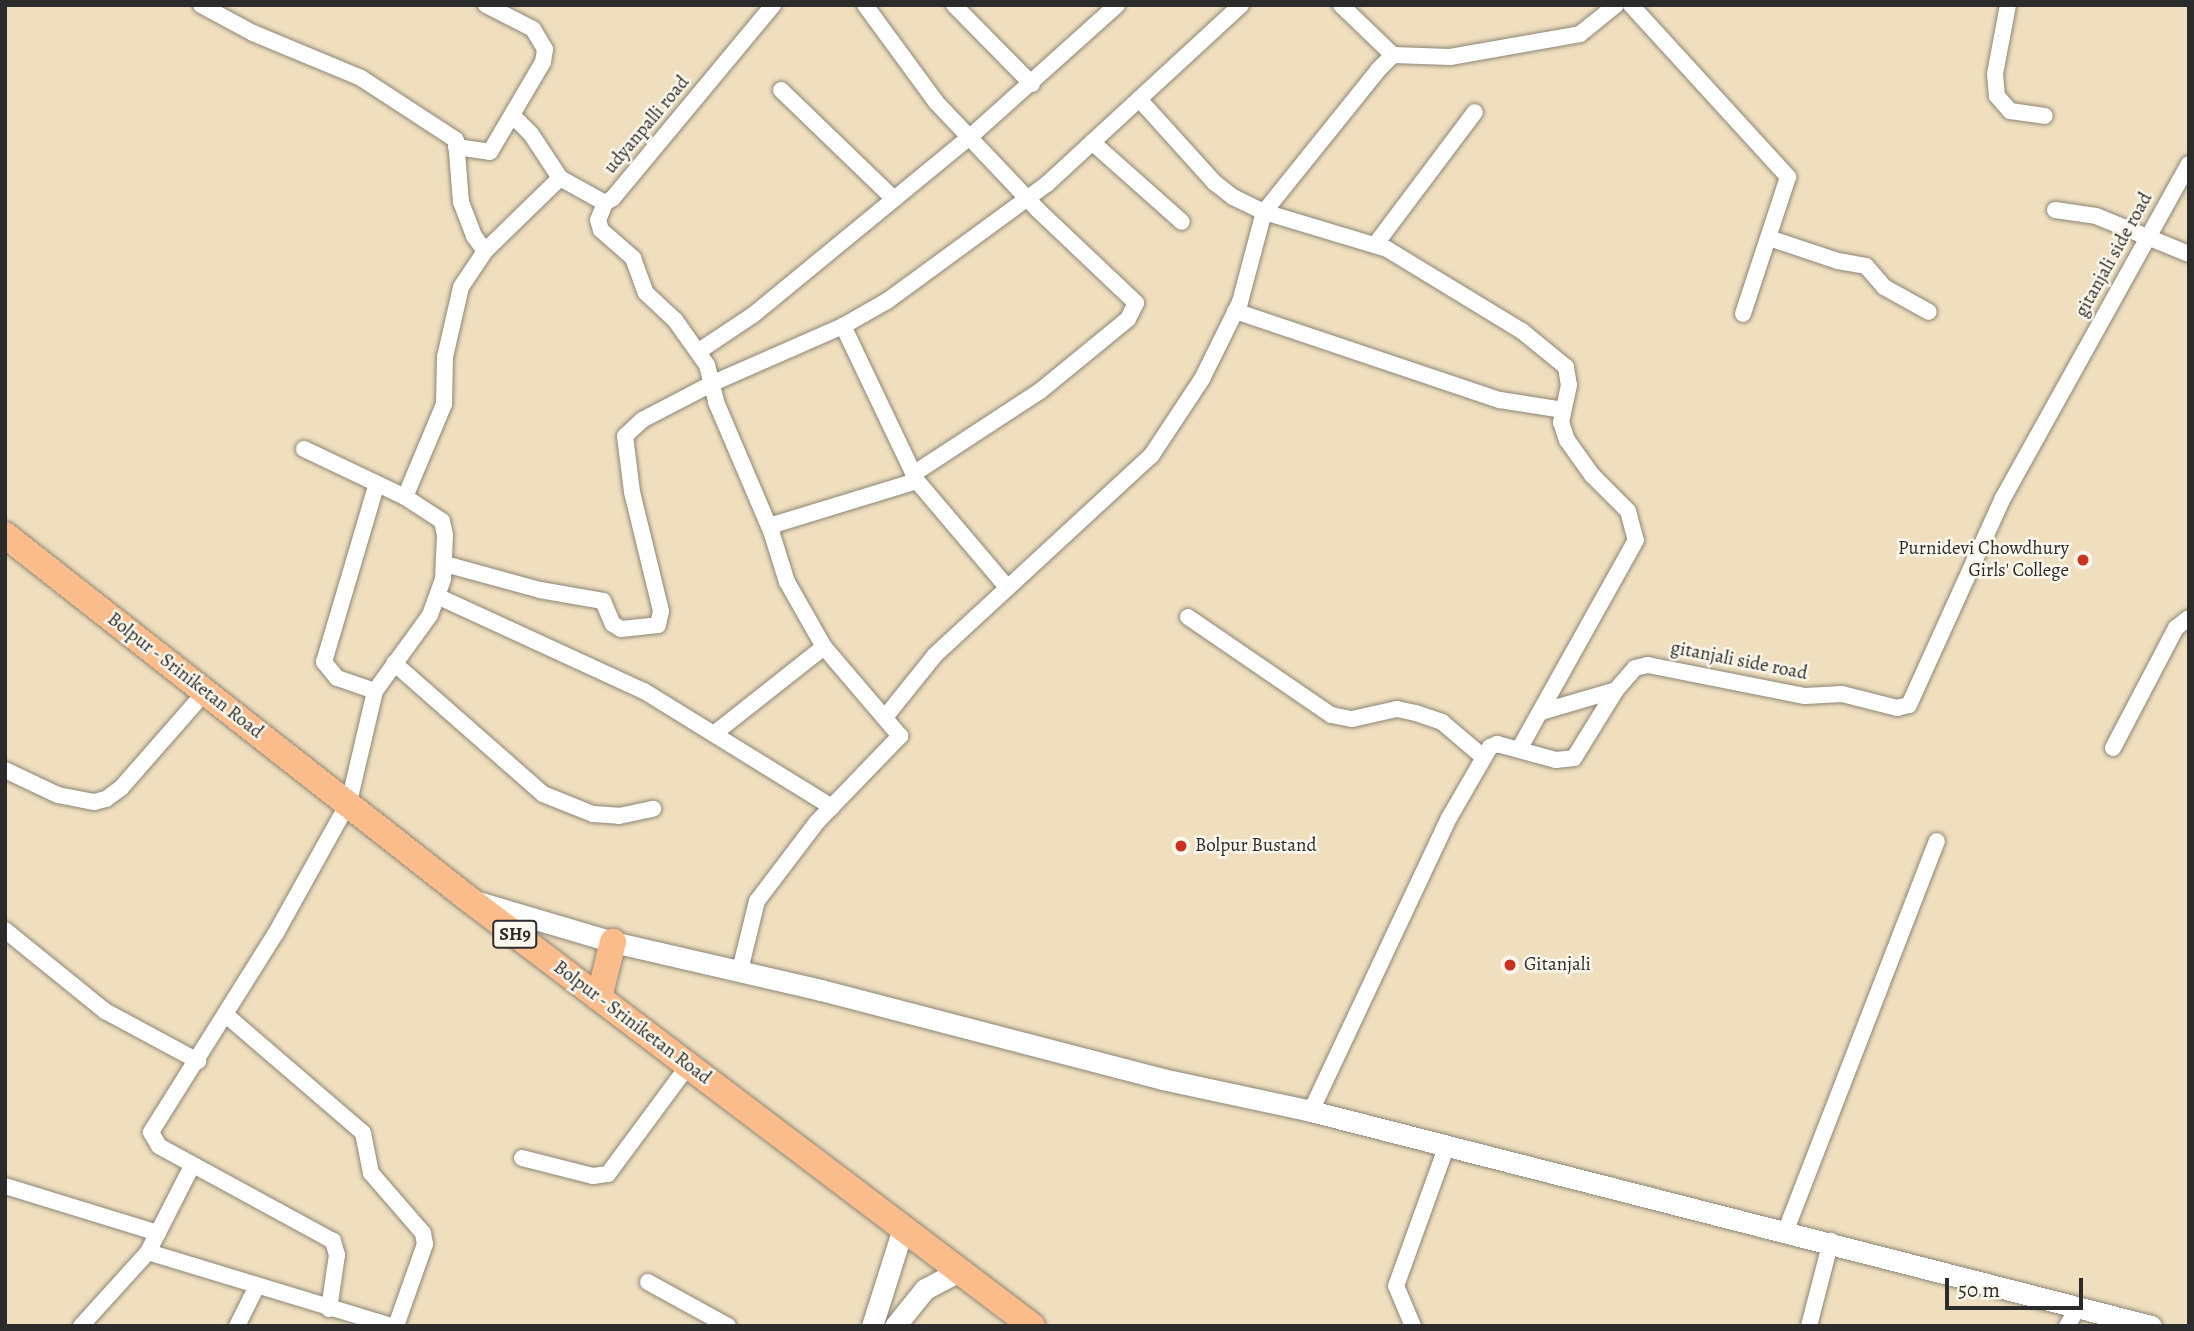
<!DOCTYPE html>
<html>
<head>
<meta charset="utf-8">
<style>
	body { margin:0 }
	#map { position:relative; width:2194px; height:1331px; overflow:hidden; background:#efdfbf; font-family:Alegreya,serif }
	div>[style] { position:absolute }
	.roads { filter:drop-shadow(0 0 2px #8d8575) drop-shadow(0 0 2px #8d8575) }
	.minor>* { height:16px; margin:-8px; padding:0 8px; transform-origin:8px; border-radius:8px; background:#fff }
	.tertiary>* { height:21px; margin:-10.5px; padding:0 10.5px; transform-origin:10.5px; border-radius:10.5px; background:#fff }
	.primary>* { height:26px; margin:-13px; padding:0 13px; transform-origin:13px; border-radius:13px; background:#fabc8b }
	.dots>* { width:19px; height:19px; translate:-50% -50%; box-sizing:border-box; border:4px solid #fbf7ec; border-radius:50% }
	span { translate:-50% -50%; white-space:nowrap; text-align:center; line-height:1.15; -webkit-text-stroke:5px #fbf7ec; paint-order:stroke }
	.shield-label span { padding:2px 5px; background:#fbf7ec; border:2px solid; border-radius:5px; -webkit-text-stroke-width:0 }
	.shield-label { font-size:18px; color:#2b2b2b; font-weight:700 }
	.street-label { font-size:19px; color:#2b2b2b }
	.poi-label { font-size:19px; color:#2b2b2b }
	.right { translate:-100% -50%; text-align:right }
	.left { translate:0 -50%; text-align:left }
	.frame { position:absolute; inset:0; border:7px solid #2b2b2b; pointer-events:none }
	.scale { position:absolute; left:1945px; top:1278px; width:138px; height:32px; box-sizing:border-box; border:4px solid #2b2b2b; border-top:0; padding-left:9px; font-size:21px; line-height:24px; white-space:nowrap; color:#2b2b2b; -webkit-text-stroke:5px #fbf7ec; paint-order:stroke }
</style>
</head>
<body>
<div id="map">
	<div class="roads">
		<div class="minor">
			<i style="left:201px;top:5px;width:59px;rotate:28.3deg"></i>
			<i style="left:253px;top:33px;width:117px;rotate:22.6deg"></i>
			<i style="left:361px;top:78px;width:113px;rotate:33.1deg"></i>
			<i style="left:456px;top:140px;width:62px;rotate:85.4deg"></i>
			<i style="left:461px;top:202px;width:36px;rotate:69deg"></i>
			<i style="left:474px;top:236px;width:19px;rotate:54deg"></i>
			<i style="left:865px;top:5px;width:120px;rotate:53.8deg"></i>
			<i style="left:936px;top:102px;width:149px;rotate:46.6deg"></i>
			<i style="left:1038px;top:210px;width:135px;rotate:43.5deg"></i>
			<i style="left:1136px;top:303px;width:18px;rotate:117deg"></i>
			<i style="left:1128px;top:319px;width:114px;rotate:140.7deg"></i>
			<i style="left:1040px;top:391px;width:152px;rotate:146.8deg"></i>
			<i style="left:954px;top:5px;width:111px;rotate:45.4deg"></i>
			<i style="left:1341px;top:5px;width:72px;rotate:43.9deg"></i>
			<i style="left:1631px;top:5px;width:233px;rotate:47.6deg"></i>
			<i style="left:1788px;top:177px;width:144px;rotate:108.2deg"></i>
			<i style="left:2008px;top:5px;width:70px;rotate:100.7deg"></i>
			<i style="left:1995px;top:74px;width:22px;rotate:85deg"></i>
			<i style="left:1997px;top:96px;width:20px;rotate:49deg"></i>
			<i style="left:2010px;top:111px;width:35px;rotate:8deg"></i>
			<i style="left:781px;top:90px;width:157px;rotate:44deg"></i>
			<i style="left:1139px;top:99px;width:113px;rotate:47.9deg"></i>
			<i style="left:1215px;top:183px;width:23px;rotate:38deg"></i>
			<i style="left:1233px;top:197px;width:34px;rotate:26deg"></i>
			<i style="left:1264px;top:212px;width:128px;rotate:16.7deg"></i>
			<i style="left:1387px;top:249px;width:158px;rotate:31.3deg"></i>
			<i style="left:1522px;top:331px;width:57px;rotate:39.3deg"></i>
			<i style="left:1566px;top:367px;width:18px;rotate:81deg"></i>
			<i style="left:1569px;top:385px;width:38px;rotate:102deg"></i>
			<i style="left:1561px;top:422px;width:19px;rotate:72deg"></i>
			<i style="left:1567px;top:440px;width:43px;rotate:54.5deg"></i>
			<i style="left:1592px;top:475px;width:51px;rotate:45deg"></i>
			<i style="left:1628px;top:511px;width:30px;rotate:75deg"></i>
			<i style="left:1636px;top:540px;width:240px;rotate:119.2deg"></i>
			<i style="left:513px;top:116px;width:25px;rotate:45deg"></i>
			<i style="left:531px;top:134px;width:53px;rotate:56.6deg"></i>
			<i style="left:1092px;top:142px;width:120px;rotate:41.6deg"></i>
			<i style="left:456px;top:147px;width:34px;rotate:8deg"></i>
			<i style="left:490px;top:152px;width:104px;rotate:-59.5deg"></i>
			<i style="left:543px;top:62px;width:13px;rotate:-81deg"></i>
			<i style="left:545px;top:49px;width:23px;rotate:-121deg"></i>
			<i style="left:533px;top:29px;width:53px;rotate:-152.9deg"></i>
			<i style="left:605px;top:203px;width:18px;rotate:112deg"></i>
			<i style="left:598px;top:220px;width:10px;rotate:73deg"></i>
			<i style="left:601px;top:230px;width:43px;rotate:41.2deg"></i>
			<i style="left:633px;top:258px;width:37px;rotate:70deg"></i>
			<i style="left:646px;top:293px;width:40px;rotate:43deg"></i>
			<i style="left:675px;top:320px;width:55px;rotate:54.6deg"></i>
			<i style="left:707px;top:365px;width:38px;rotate:76deg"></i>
			<i style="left:716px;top:402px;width:140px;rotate:66.9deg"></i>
			<i style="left:2055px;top:210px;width:41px;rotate:8.3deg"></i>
			<i style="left:2096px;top:216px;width:100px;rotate:22.2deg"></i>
			<i style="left:1769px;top:238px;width:73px;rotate:18.4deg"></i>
			<i style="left:1838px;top:261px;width:28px;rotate:10deg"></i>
			<i style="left:1866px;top:266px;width:28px;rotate:49deg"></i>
			<i style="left:1884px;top:287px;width:51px;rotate:29.1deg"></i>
			<i style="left:1375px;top:245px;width:166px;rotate:-53.1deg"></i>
			<i style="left:1235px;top:311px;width:280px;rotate:18.6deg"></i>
			<i style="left:1500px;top:400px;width:64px;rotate:9deg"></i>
			<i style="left:699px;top:351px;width:65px;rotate:-33.7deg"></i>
			<i style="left:753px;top:315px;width:282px;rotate:-39.4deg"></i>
			<i style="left:971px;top:136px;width:196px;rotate:-41.9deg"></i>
			<i style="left:304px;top:449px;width:112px;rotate:25.4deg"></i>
			<i style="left:917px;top:481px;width:139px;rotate:49.7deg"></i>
			<i style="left:445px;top:564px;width:98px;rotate:15.3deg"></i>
			<i style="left:540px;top:590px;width:64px;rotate:9.9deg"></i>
			<i style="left:603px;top:601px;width:25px;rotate:67deg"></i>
			<i style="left:613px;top:624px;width:9px;rotate:32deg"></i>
			<i style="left:621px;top:629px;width:37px;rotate:-6deg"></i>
			<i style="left:658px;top:625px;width:14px;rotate:-78deg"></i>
			<i style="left:661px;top:611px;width:122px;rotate:-103.7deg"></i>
			<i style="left:632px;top:492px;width:56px;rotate:-97.1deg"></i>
			<i style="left:625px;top:436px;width:23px;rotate:-43deg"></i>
			<i style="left:642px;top:420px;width:80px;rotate:-27.5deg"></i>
			<i style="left:713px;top:383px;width:142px;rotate:-23.7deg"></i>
			<i style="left:437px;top:596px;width:228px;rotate:24.7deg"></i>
			<i style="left:644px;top:691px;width:221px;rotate:31.7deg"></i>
			<i style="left:1188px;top:617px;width:173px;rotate:34.4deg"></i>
			<i style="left:1331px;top:715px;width:21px;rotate:11deg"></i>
			<i style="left:1352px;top:719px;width:46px;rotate:-12.5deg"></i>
			<i style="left:1397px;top:709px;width:19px;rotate:12deg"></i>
			<i style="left:1416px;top:713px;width:28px;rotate:19deg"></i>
			<i style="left:1442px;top:722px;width:52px;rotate:40.4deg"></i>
			<i style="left:394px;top:663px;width:198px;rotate:41.3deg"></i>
			<i style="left:543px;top:794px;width:54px;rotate:21.8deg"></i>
			<i style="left:593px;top:814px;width:26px;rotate:4deg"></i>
			<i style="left:619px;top:816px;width:35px;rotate:-12deg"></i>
			<i style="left:375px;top:691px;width:40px;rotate:-161.1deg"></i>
			<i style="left:337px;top:678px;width:21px;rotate:-129deg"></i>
			<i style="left:324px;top:662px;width:184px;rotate:-73.5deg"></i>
			<i style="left:1541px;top:712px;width:78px;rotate:-16.3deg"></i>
			<i style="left:886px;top:716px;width:78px;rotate:-51.2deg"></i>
			<i style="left:935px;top:655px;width:294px;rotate:-42.7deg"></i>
			<i style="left:1151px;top:456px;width:92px;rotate:-56.5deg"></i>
			<i style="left:1202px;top:379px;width:86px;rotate:-63.7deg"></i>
			<i style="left:1240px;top:302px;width:93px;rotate:-75.1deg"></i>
			<i style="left:1264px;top:212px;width:182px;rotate:-51.2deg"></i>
			<i style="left:1378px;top:70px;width:21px;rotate:-45deg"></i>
			<i style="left:1393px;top:55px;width:57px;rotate:2deg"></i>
			<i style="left:1450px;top:57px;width:132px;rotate:-10deg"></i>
			<i style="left:1580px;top:34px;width:46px;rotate:-38.9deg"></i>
			<i style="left:715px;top:733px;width:139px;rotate:-38.3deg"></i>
			<i style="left:2113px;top:748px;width:136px;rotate:-62.3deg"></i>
			<i style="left:2176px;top:628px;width:16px;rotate:-38deg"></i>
			<i style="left:5px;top:770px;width:59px;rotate:25.3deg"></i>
			<i style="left:58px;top:795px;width:37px;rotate:11deg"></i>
			<i style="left:94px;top:802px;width:12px;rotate:-14deg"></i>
			<i style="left:106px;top:799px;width:19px;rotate:-36deg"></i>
			<i style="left:121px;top:788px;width:128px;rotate:-48.8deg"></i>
			<i style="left:5px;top:930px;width:129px;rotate:39deg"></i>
			<i style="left:105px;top:1011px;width:106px;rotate:28.3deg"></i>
			<i style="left:740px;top:970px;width:71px;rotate:-76.2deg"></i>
			<i style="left:757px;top:901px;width:99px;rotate:-52.8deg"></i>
			<i style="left:817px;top:822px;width:120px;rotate:-46deg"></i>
			<i style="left:900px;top:736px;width:117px;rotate:-130.5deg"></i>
			<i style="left:824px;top:647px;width:75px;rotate:-119.6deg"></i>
			<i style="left:787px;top:582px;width:53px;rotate:-107.4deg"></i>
			<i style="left:771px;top:531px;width:9px;rotate:-54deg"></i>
			<i style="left:776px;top:524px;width:147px;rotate:-17deg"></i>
			<i style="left:917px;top:481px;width:172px;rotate:-115.5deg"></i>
			<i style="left:843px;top:326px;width:51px;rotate:-29.6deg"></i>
			<i style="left:887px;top:301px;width:198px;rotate:-36.2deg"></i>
			<i style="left:1047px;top:184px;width:264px;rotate:-42.7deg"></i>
			<i style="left:226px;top:1015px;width:181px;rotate:40.7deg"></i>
			<i style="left:363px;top:1133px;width:41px;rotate:78.7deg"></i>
			<i style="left:371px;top:1173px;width:79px;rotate:49.1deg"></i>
			<i style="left:423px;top:1233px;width:11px;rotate:80deg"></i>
			<i style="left:425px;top:1244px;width:87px;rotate:109.5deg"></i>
			<i style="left:1311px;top:1111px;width:324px;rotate:-64.8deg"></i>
			<i style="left:1449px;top:818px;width:82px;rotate:-60deg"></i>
			<i style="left:1490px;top:747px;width:8px;rotate:-23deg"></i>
			<i style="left:1497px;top:744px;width:61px;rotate:15.2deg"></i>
			<i style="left:1556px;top:760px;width:18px;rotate:-6deg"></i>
			<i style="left:1574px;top:758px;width:80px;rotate:-58.3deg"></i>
			<i style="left:1616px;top:690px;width:29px;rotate:-49deg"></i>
			<i style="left:1635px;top:668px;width:13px;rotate:-13deg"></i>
			<i style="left:1648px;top:665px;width:160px;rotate:11.2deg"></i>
			<i style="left:1805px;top:696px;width:37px;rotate:-3deg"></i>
			<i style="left:1842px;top:694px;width:57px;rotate:14.3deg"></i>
			<i style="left:1897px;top:708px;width:12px;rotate:-14deg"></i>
			<i style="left:1909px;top:705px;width:227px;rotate:-65.6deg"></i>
			<i style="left:2003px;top:498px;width:382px;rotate:-60.9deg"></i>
			<i style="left:522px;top:1158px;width:73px;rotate:14.2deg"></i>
			<i style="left:593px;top:1176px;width:15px;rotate:-8deg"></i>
			<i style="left:608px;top:1174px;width:134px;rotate:-53.5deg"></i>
			<i style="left:5px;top:1186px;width:160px;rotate:17.1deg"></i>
			<i style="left:1786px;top:1230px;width:417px;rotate:-68.8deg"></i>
			<i style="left:148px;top:1252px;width:254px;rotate:16.9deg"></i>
			<i style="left:648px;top:1282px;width:91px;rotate:28.8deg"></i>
			<i style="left:329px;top:1309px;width:55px;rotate:-81.6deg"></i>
			<i style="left:337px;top:1255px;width:15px;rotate:-106deg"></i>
			<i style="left:333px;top:1241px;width:198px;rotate:-151.4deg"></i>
			<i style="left:159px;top:1146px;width:16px;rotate:-120deg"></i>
			<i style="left:151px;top:1132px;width:235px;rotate:-57.9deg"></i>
			<i style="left:276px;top:933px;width:150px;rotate:-60.9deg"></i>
			<i style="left:349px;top:802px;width:114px;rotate:-76.8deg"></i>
			<i style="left:375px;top:691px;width:94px;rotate:-54.1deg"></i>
			<i style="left:430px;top:615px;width:38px;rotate:-70deg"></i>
			<i style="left:443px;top:579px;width:44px;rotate:-87.4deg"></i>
			<i style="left:445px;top:535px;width:14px;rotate:-102deg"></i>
			<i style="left:442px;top:521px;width:44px;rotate:-147deg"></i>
			<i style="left:405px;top:497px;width:101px;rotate:-67.2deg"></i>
			<i style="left:444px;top:404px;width:47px;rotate:-88.8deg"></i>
			<i style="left:445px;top:357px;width:72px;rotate:-77.1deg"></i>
			<i style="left:461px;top:287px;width:43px;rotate:-56.3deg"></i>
			<i style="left:485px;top:251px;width:105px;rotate:-44.2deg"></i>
			<i style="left:560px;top:178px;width:51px;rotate:29.1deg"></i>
			<i style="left:605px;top:203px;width:9px;rotate:-32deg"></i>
			<i style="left:613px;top:198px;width:251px;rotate:-50.3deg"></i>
			<i style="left:81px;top:1326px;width:100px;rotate:-47.8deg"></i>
			<i style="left:148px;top:1252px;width:97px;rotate:-62.9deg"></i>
			<i style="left:237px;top:1326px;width:45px;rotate:-63.4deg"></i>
			<i style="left:1413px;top:1326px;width:43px;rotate:-113deg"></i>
			<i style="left:1396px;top:1286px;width:150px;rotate:-70.1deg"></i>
			<i style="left:1809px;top:1326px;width:88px;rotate:-75.5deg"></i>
			<i style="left:2067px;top:1326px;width:21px;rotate:-59deg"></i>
		</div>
		<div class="tertiary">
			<i style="left:478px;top:902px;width:141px;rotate:16.5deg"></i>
			<i style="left:613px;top:942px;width:213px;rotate:13deg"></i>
			<i style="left:821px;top:990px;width:352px;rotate:14.6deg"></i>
			<i style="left:1162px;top:1079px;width:152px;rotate:12.1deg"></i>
			<i style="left:1311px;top:1111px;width:867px;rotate:14.36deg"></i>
			<i style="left:872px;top:1326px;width:103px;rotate:-72.4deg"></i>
			<i style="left:895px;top:1326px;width:48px;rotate:-51deg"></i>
			<i style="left:925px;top:1289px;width:38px;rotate:-28deg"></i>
		</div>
		<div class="primary">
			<i style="left:5px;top:535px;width:591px;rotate:38.13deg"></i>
			<i style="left:470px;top:900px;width:705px;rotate:37.16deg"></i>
			<i style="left:599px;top:998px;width:58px;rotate:-76deg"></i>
		</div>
	</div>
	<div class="dots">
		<i style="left:2083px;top:560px;background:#c8321e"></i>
		<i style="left:1181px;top:846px;background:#c8321e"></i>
		<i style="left:1510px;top:965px;background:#c8321e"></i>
	</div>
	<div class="shield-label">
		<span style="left:515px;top:934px">SH9</span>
	</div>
	<div class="street-label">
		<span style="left:647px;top:125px;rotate:-50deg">udyanpalli road</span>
		<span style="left:2114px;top:255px;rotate:-61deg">gitanjali side road</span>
		<span style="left:1739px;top:661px;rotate:11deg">gitanjali side road</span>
		<span style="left:185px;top:676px;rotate:38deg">Bolpur - Sriniketan Road</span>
		<span style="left:632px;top:1023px;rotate:37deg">Bolpur - Sriniketan Road</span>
	</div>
	<div class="poi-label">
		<span class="right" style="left:2069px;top:560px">Purnidevi Chowdhury<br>Girls' College</span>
		<span class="left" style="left:1195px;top:846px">Bolpur Bustand</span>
		<span class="left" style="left:1524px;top:965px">Gitanjali</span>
	</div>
	<div class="frame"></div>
	<div class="scale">50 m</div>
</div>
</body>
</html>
